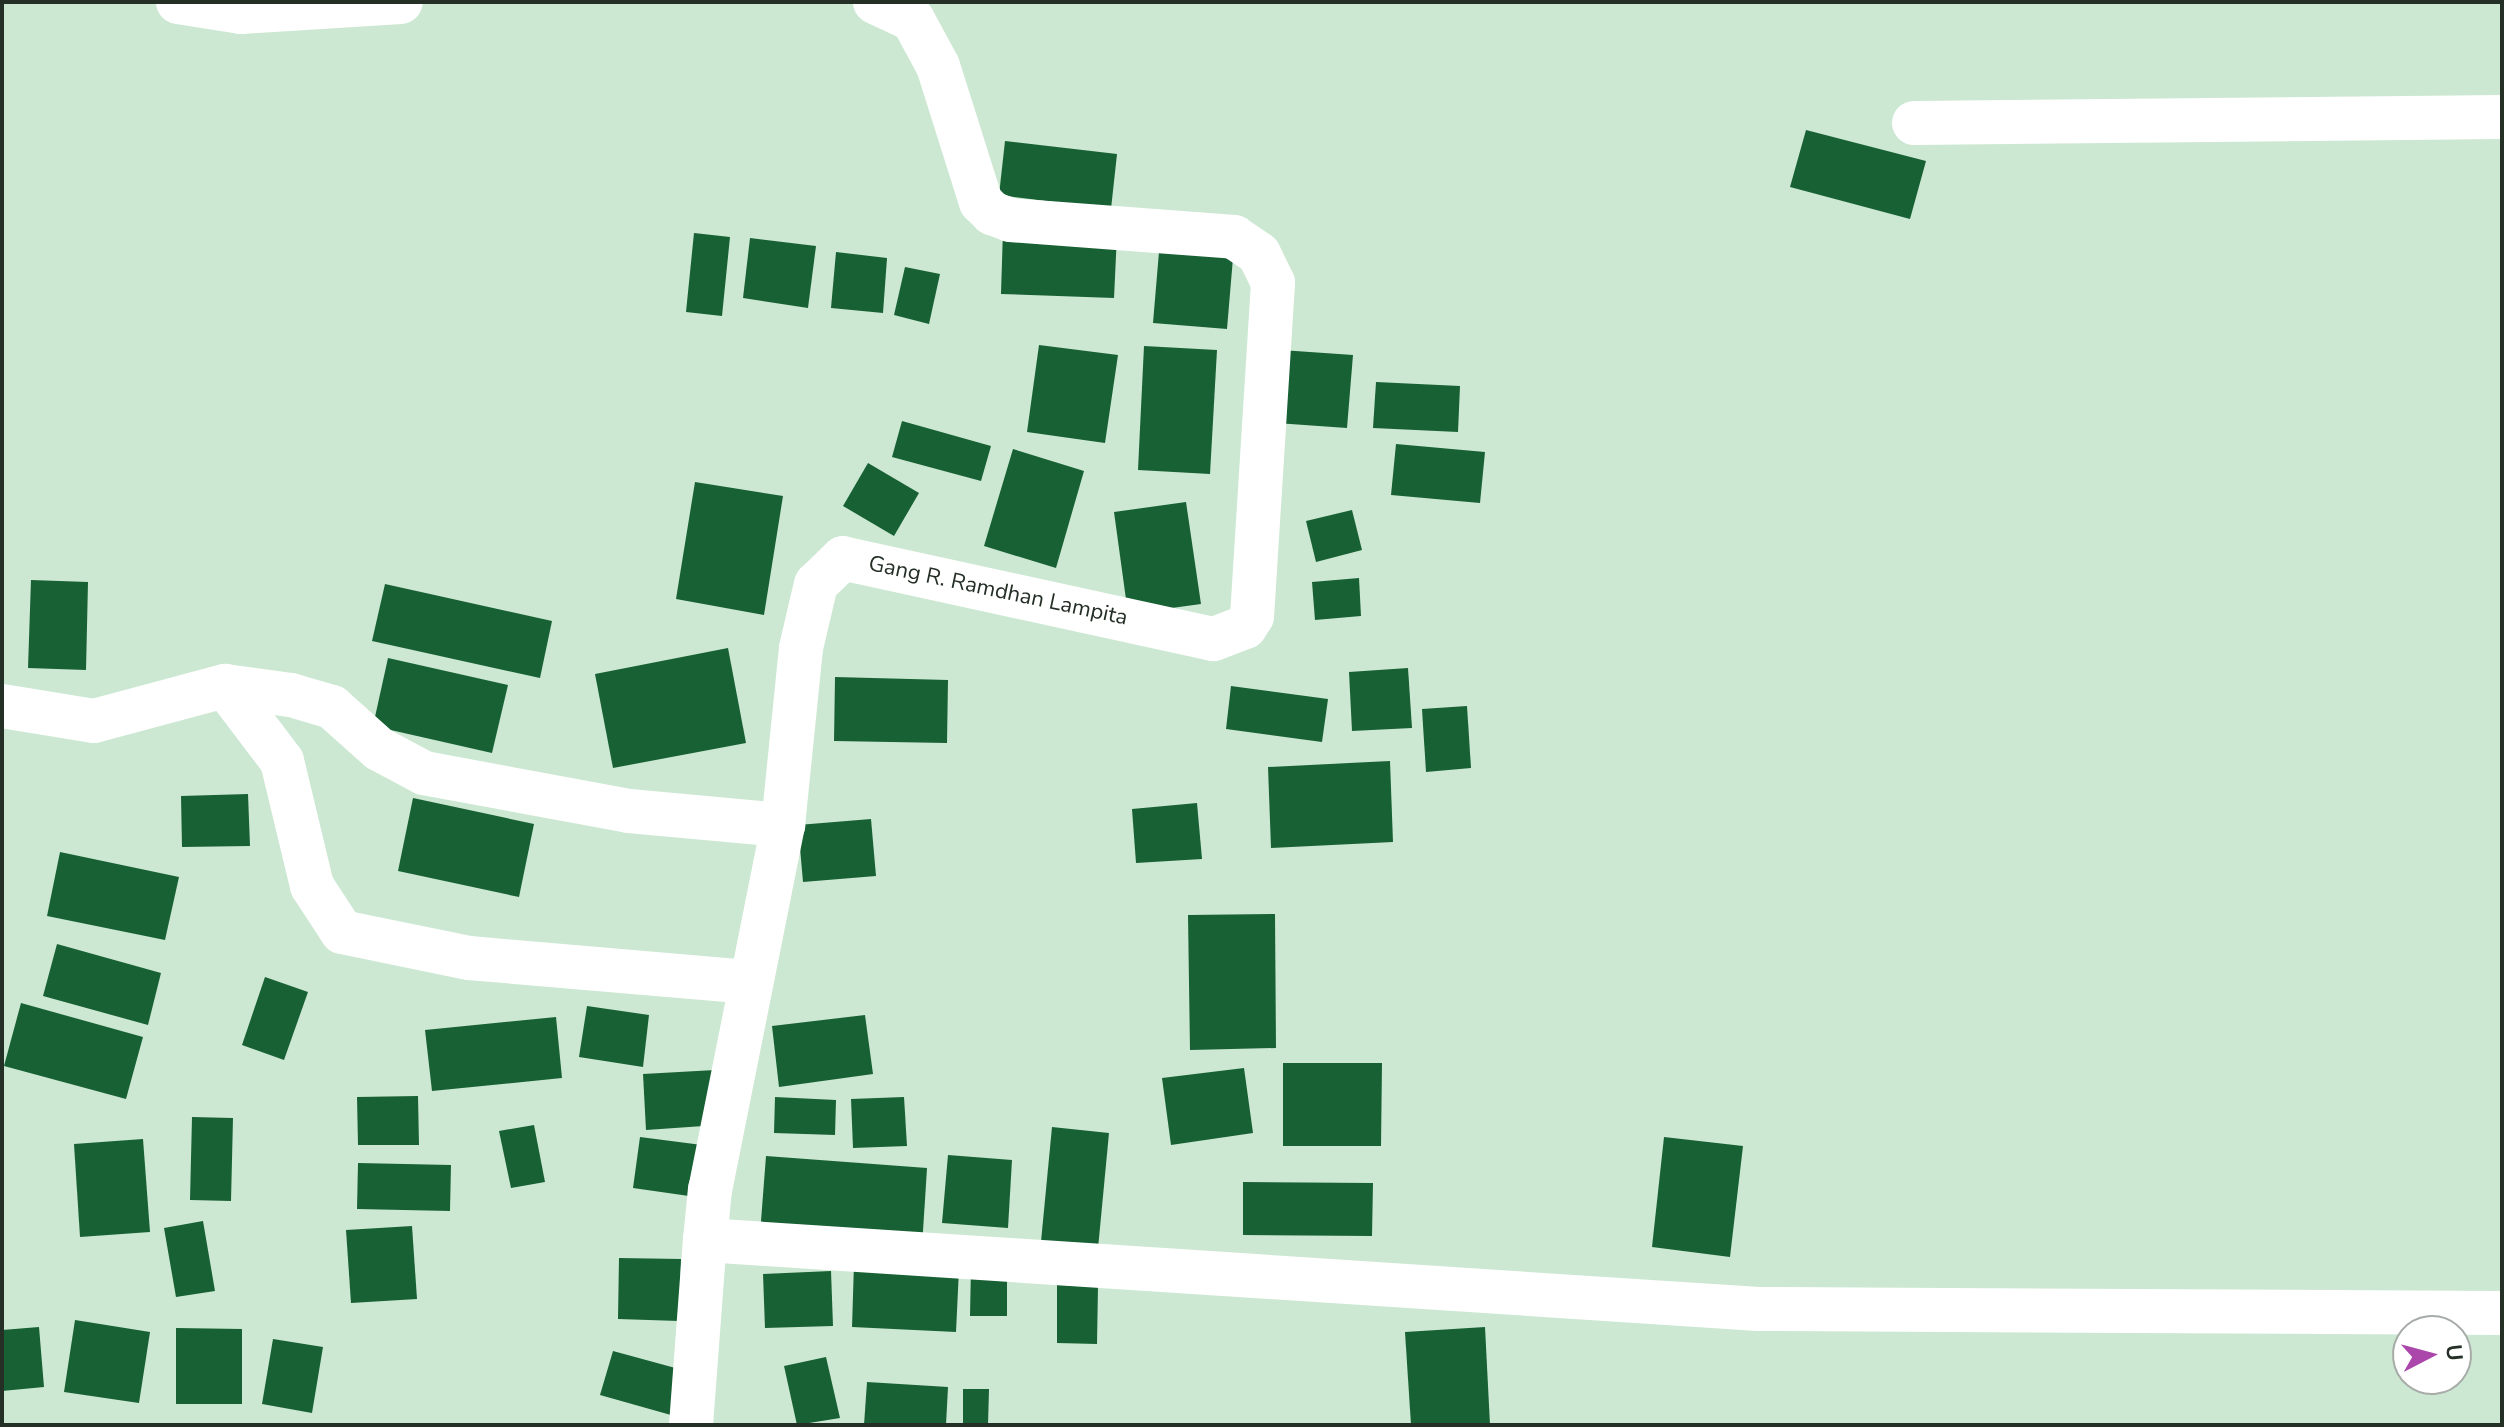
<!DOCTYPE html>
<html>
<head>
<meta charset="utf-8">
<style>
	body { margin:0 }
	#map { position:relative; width:2504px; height:1427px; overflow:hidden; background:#cce8d2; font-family:"Nunito Sans",sans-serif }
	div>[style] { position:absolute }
	.building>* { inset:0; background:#186134 }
	.street>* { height:44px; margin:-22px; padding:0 22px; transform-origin:22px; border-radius:22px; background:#fff }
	span { translate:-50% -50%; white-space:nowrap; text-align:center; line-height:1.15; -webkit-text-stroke:8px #fff; paint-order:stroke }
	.street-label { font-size:22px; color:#242f26 }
	.frame { position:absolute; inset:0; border:4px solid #242f26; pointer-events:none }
	.north { position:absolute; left:2392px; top:1315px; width:80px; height:80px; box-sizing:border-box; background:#fff; border:2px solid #a7aca8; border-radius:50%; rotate:84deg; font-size:22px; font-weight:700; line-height:32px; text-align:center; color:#242f26 }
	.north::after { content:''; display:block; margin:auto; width:28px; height:36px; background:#ab46ab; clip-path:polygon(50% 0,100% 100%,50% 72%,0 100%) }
</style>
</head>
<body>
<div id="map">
	<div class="building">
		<i style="clip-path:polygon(1806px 130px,1926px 161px,1910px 219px,1790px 187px)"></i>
		<i style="clip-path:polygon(1005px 141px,1117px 154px,1111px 209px,999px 195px)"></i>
		<i style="clip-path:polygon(1003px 229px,1117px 234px,1114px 298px,1001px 294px)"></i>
		<i style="clip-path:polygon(694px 233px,730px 237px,722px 316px,686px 312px)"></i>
		<i style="clip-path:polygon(750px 238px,816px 246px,808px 308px,743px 298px)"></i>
		<i style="clip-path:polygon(1160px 240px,1234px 246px,1227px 329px,1153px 323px)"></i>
		<i style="clip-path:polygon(836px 252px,887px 258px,883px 313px,831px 308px)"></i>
		<i style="clip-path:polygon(905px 267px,940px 274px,929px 324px,894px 315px)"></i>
		<i style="clip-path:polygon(1039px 345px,1118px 355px,1105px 443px,1027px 432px)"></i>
		<i style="clip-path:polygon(1144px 346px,1217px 350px,1210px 474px,1138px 470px)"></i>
		<i style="clip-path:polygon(1281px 350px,1353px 355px,1347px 428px,1276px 423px)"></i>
		<i style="clip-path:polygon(1376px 382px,1460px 386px,1458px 432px,1373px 428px)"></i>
		<i style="clip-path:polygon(902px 421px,991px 446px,981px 481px,892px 457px)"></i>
		<i style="clip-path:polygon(1396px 444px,1485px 452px,1480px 503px,1391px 495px)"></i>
		<i style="clip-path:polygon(1013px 449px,1084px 471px,1056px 568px,984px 546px)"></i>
		<i style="clip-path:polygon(868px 463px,919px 493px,894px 536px,843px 506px)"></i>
		<i style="clip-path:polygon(695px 482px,783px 496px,764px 615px,676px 599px)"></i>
		<i style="clip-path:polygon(1186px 502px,1201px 604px,1128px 614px,1114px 512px)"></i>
		<i style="clip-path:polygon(1352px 510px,1362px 550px,1316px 562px,1306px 521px)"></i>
		<i style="clip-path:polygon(1359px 578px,1361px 616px,1315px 620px,1312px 582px)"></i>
		<i style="clip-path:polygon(31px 580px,88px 582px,86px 670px,28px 668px)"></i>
		<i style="clip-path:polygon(385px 584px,552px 621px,540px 678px,372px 641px)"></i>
		<i style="clip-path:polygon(728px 648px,746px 743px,613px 768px,595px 674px)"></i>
		<i style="clip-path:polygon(388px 658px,508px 685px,492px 753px,373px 726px)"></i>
		<i style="clip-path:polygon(1408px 668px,1412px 728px,1352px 731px,1349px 672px)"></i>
		<i style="clip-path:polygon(835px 677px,948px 680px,947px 743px,834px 741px)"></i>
		<i style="clip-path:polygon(1231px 686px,1328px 699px,1322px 742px,1226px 729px)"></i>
		<i style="clip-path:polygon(1467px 706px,1471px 768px,1426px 772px,1422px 709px)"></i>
		<i style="clip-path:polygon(1390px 761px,1393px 842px,1271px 848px,1268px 767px)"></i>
		<i style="clip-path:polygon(248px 794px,250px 846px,182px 847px,181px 796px)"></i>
		<i style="clip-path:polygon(413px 798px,534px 824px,519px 897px,398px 871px)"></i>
		<i style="clip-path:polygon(1197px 803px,1202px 859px,1136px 863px,1132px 809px)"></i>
		<i style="clip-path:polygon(871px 819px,876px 876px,803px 882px,798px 825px)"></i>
		<i style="clip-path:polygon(60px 852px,179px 877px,165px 940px,47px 916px)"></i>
		<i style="clip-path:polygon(1275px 914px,1276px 1048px,1190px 1050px,1188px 915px)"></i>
		<i style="clip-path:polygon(57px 944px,161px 973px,148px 1025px,43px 996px)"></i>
		<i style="clip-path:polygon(265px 977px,308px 992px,284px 1060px,242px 1045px)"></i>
		<i style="clip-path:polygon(21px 1003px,143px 1037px,126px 1099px,4px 1066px)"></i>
		<i style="clip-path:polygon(587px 1006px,649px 1015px,643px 1067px,579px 1057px)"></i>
		<i style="clip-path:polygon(865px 1015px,873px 1074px,779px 1087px,772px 1026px)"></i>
		<i style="clip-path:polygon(556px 1017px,562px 1078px,432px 1091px,425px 1030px)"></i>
		<i style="clip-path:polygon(1283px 1063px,1382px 1063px,1381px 1146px,1283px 1146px)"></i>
		<i style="clip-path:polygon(1244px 1068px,1253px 1133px,1171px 1145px,1162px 1078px)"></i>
		<i style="clip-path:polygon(715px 1070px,718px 1125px,646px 1130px,643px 1074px)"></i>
		<i style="clip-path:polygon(418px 1096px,419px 1145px,358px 1145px,357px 1097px)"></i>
		<i style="clip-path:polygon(775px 1097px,836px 1100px,835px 1135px,774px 1133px)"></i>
		<i style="clip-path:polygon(904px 1097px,907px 1146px,853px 1148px,851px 1099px)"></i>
		<i style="clip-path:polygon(192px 1117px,233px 1118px,231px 1201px,190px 1200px)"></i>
		<i style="clip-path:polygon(534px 1125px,545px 1182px,511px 1188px,499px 1131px)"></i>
		<i style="clip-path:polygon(1052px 1127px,1109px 1133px,1097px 1259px,1040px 1252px)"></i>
		<i style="clip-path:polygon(640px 1137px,702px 1145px,696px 1197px,633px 1188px)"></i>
		<i style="clip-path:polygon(1664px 1137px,1743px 1146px,1730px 1257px,1652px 1247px)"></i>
		<i style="clip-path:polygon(143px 1139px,150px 1232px,80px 1237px,74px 1144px)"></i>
		<i style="clip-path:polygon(948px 1155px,1012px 1160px,1008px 1228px,942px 1223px)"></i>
		<i style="clip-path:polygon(766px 1156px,927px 1168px,922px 1247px,760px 1234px)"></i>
		<i style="clip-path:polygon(358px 1163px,451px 1165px,450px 1211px,357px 1209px)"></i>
		<i style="clip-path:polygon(1243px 1182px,1373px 1183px,1372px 1236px,1243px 1235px)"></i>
		<i style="clip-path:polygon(203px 1221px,215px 1291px,176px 1297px,164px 1228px)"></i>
		<i style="clip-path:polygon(412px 1226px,417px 1299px,351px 1303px,346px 1230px)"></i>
		<i style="clip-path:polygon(619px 1258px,681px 1259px,679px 1321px,618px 1319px)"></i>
		<i style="clip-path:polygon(854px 1263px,959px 1269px,956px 1332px,852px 1327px)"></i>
		<i style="clip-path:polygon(971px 1266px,1007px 1267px,1007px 1316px,970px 1316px)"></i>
		<i style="clip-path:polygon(831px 1271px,833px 1326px,765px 1328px,763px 1274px)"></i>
		<i style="clip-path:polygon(1057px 1285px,1098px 1286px,1097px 1344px,1057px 1343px)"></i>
		<i style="clip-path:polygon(75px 1320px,150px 1332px,139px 1403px,64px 1392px)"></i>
		<i style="clip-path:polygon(39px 1327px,44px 1387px,2px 1391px,2px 1330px)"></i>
		<i style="clip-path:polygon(1485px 1327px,1490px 1425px,1411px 1425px,1405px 1332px)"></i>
		<i style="clip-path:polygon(176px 1328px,242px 1329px,242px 1404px,176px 1404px)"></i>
		<i style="clip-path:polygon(273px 1339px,323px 1347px,312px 1413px,262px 1404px)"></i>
		<i style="clip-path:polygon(613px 1351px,690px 1372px,678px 1417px,600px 1395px)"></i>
		<i style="clip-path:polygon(826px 1357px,840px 1418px,797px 1425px,784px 1366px)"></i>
		<i style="clip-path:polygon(867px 1382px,948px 1387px,946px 1425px,864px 1425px)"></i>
		<i style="clip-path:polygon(963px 1389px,989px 1389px,988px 1425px,963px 1425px)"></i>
	</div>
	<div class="street">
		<i style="left:178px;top:2px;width:64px;rotate:9deg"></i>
		<i style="left:241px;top:12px;width:160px;rotate:-3.6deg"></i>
		<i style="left:875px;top:2px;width:42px;rotate:25.3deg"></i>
		<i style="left:913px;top:20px;width:52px;rotate:61.5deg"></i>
		<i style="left:938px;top:66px;width:143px;rotate:72.5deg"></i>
		<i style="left:981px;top:202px;width:16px;rotate:45deg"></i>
		<i style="left:992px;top:213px;width:19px;rotate:21deg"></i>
		<i style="left:1010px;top:220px;width:225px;rotate:4.3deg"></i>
		<i style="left:1234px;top:237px;width:30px;rotate:34deg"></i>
		<i style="left:1259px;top:254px;width:32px;rotate:64deg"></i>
		<i style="left:1273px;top:283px;width:334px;rotate:93.6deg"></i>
		<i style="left:1252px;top:616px;width:13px;rotate:122deg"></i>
		<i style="left:1245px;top:627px;width:34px;rotate:159deg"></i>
		<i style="left:1213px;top:639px;width:379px;rotate:-167.7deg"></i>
		<i style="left:843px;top:558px;width:37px;rotate:136deg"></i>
		<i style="left:816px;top:584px;width:66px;rotate:103.2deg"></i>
		<i style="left:801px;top:648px;width:178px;rotate:95.8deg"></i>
		<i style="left:783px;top:825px;width:371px;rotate:101.3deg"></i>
		<i style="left:710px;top:1189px;width:51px;rotate:95.6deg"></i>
		<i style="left:705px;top:1240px;width:1056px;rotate:3.75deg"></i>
		<i style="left:1759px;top:1309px;width:743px;rotate:0.31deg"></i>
		<i style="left:1914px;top:123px;width:588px;rotate:-0.58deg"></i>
		<i style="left:225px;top:686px;width:94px;rotate:52.8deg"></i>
		<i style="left:282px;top:761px;width:129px;rotate:76.5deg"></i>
		<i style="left:312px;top:886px;width:55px;rotate:56.9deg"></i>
		<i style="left:342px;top:932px;width:130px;rotate:11.6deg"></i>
		<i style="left:469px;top:958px;width:283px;rotate:4.9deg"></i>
		<i style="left:2px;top:706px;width:93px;rotate:9.3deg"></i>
		<i style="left:94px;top:721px;width:136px;rotate:-15deg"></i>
		<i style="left:225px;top:686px;width:67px;rotate:7.8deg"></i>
		<i style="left:291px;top:695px;width:43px;rotate:16.3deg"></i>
		<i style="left:332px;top:707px;width:63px;rotate:41.8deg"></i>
		<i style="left:379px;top:749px;width:51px;rotate:28.1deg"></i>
		<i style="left:424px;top:773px;width:208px;rotate:10.5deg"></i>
		<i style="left:629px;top:811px;width:155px;rotate:5.2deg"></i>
		<i style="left:691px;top:1425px;width:186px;rotate:-85.7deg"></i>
	</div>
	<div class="street-label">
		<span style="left:998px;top:591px;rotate:12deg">Gang R. Ramdhan Lampita</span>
	</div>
	<div class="frame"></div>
	<div class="north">U</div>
</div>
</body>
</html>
